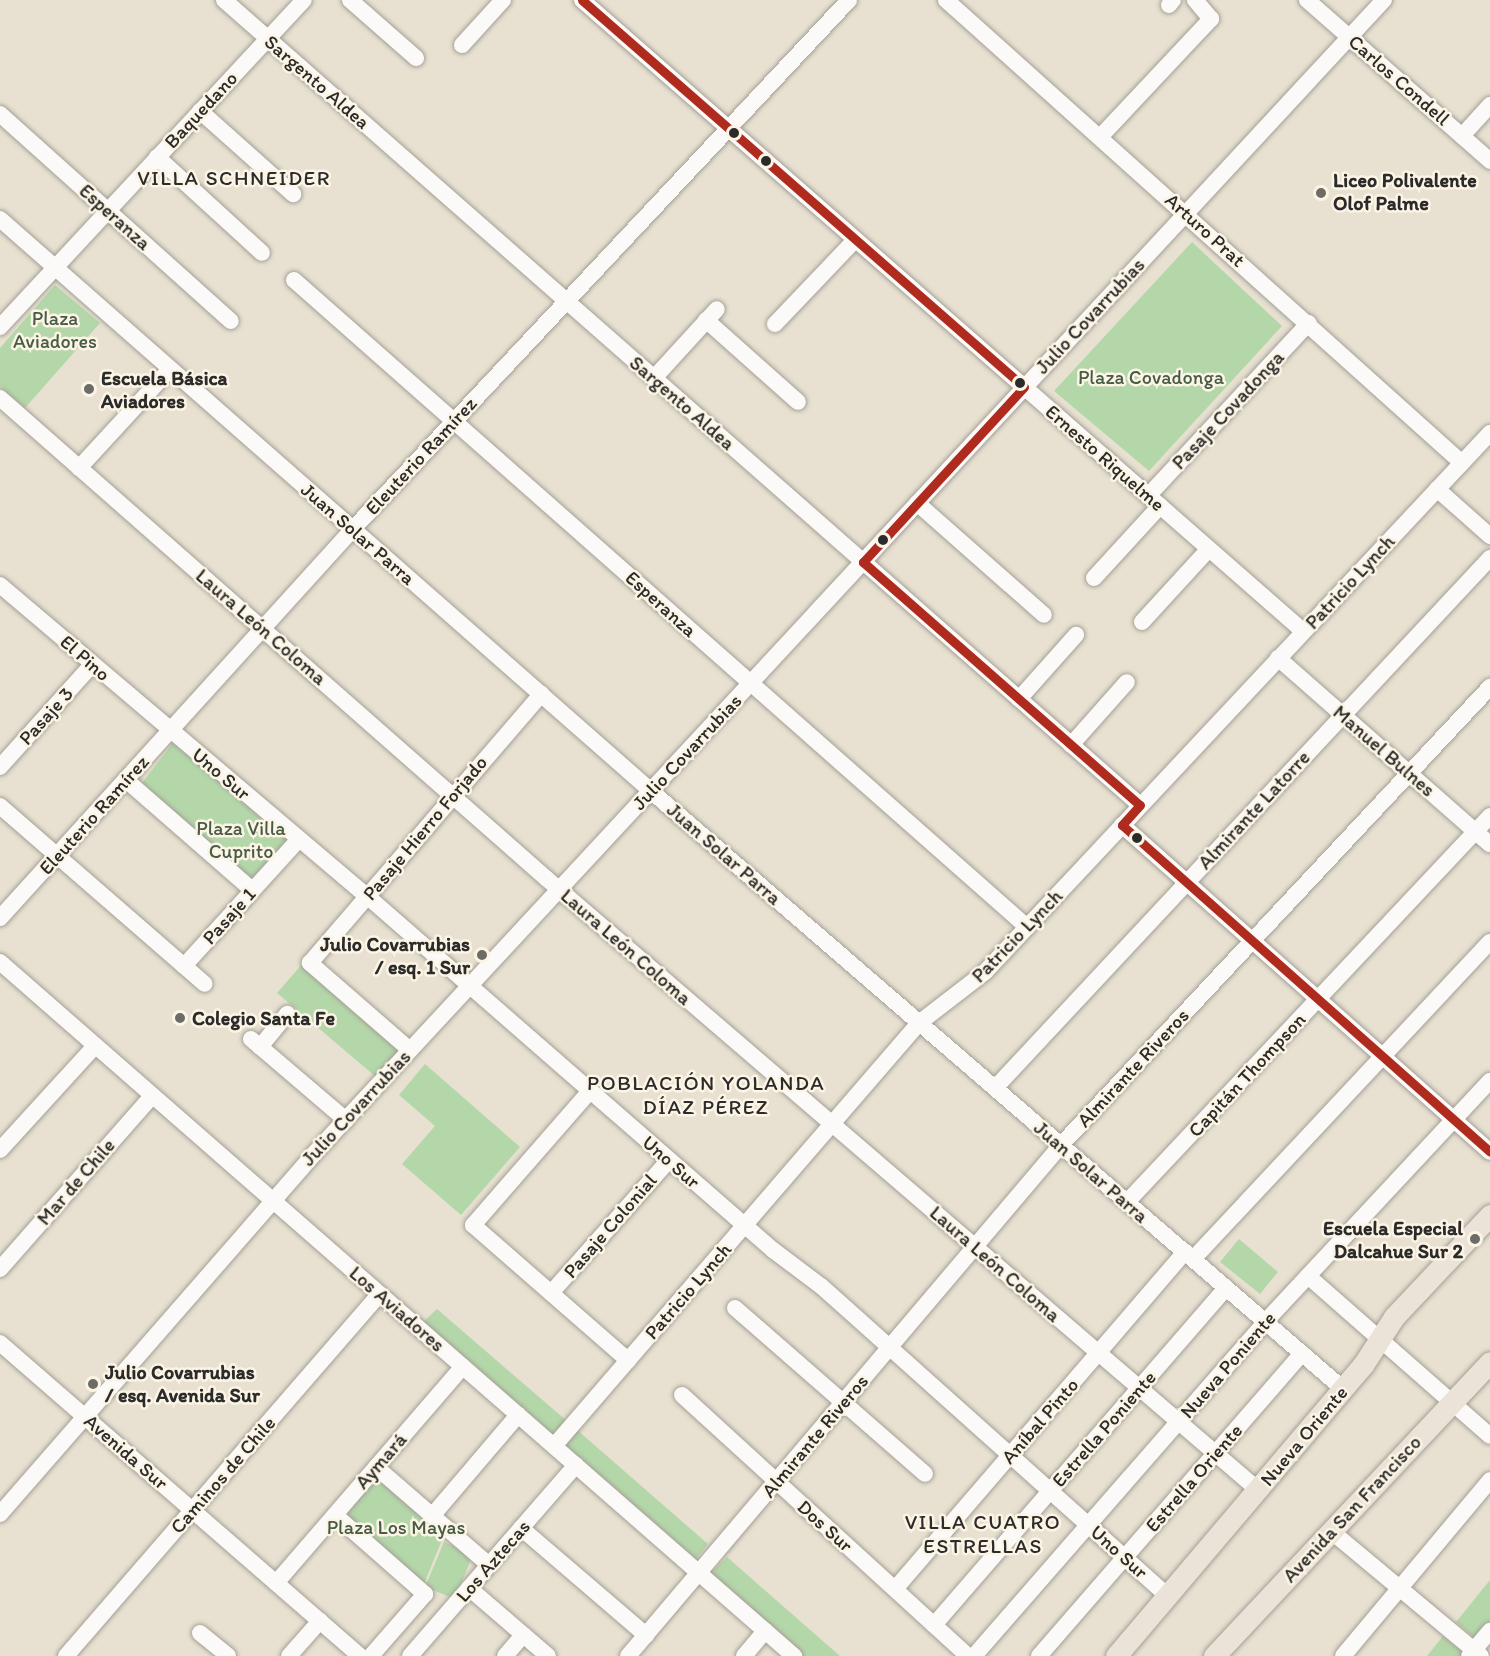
<!DOCTYPE html>
<html>
<head>
<meta charset="utf-8">
<style>
	body { margin:0 }
	#map { position:relative; width:1490px; height:1656px; overflow:hidden; background:#e8e1d1; font-family:Itim,sans-serif }
	div>[style] { position:absolute }
	.green>* { inset:0; background:#b4d7a9 }
	.roads { filter:drop-shadow(0 0 2px #a3a097) drop-shadow(0 0 2px #a3a097) }
	.minor>* { height:16px; margin:-8px; padding:0 8px; transform-origin:8px; border-radius:8px; background:#fcfaf8 }
	.major>* { height:21px; margin:-10.5px; padding:0 10.5px; transform-origin:10.5px; border-radius:10.5px; background:#ebe3d8 }
	.bus-1>* { height:9px; margin:-4.5px; padding:0 4.5px; transform-origin:4.5px; border-radius:4.5px; background:#af2b1e }
	.dots>* { width:16px; height:16px; translate:-50% -50%; box-sizing:border-box; border:3px solid #fcf5e5; border-radius:50% }
	span { translate:-50% -50%; white-space:nowrap; text-align:center; line-height:1.15; -webkit-text-stroke:5px #fcf5e5; paint-order:stroke }
	.street-label { font-size:20px; color:#2b2b2b }
	.poi-label { font-size:20px; color:#2b2b2b; font-weight:700 }
	.left { translate:0 -50%; text-align:left }
	.right { translate:-100% -50%; text-align:right }
	.park-label { font-size:20px; color:#475c47 }
	.neighbourhood-label { font-size:21px; color:#2b2b2b; letter-spacing:1.5px }
</style>
</head>
<body>
<div id="map">
	<div class="green">
		<i style="clip-path:polygon(1192px 242px,1282px 326px,1149px 471px,1054px 391px)"></i>
		<i style="clip-path:polygon(55px 285px,100px 323px,25px 408px,0 387px,0 348px)"></i>
		<i style="clip-path:polygon(173px 743px,287px 840px,252px 881px,138px 788px)"></i>
		<i style="clip-path:polygon(304px 962px,403px 1046px,376px 1077px,277px 993px)"></i>
		<i style="clip-path:polygon(425px 1064px,520px 1147px,461px 1215px,402px 1164px,435px 1126px,399px 1095px)"></i>
		<i style="clip-path:polygon(1239px 1239px,1278px 1272px,1260px 1294px,1220px 1262px)"></i>
		<i style="clip-path:polygon(437px 1309px,567px 1421px,554px 1436px,423px 1322px)"></i>
		<i style="clip-path:polygon(576px 1429px,708px 1544px,696px 1559px,562px 1443px)"></i>
		<i style="clip-path:polygon(376px 1470px,446px 1530px,422px 1589px,338px 1515px)"></i>
		<i style="clip-path:polygon(444px 1542px,473px 1554px,455px 1599px,425px 1587px)"></i>
		<i style="clip-path:polygon(727px 1557px,840px 1656px,802px 1656px,709px 1575px)"></i>
		<i style="clip-path:polygon(1490px 1580px,1490px 1622px,1476px 1639px,1456px 1622px)"></i>
		<i style="clip-path:polygon(1443px 1636px,1464px 1653px,1462px 1656px,1427px 1656px)"></i>
	</div>
	<div class="roads">
		<div class="minor">
			<i style="left:224px;top:0;width:1219px;rotate:41.31deg"></i>
			<i style="left:350px;top:0;width:88px;rotate:41.3deg"></i>
			<i style="left:582px;top:0;width:958px;rotate:41.19deg"></i>
			<i style="left:946px;top:0;width:693px;rotate:41.9deg"></i>
			<i style="left:1307px;top:0;width:244px;rotate:41.3deg"></i>
			<i style="left:1169px;top:5px;width:6px;rotate:-51deg"></i>
			<i style="left:462px;top:45px;width:61px;rotate:-47.7deg"></i>
			<i style="left:200px;top:111px;width:125px;rotate:41.7deg"></i>
			<i style="left:0;top:114px;width:310px;rotate:41.9deg"></i>
			<i style="left:1101px;top:136px;width:161px;rotate:-46.8deg"></i>
			<i style="left:1211px;top:19px;width:25px;rotate:-130deg"></i>
			<i style="left:1462px;top:136px;width:42px;rotate:-47.9deg"></i>
			<i style="left:157px;top:157px;width:142px;rotate:42.4deg"></i>
			<i style="left:0;top:219px;width:867px;rotate:41.3deg"></i>
			<i style="left:651px;top:791px;width:915px;rotate:40.83deg"></i>
			<i style="left:294px;top:280px;width:978px;rotate:41.43deg"></i>
			<i style="left:706px;top:320px;width:123px;rotate:41.7deg"></i>
			<i style="left:775px;top:324px;width:116px;rotate:-46.4deg"></i>
			<i style="left:0;top:327px;width:446px;rotate:-47.1deg"></i>
			<i style="left:654px;top:378px;width:93px;rotate:-47.6deg"></i>
			<i style="left:0;top:398px;width:728px;rotate:41.33deg"></i>
			<i style="left:547px;top:879px;width:937px;rotate:40.67deg"></i>
			<i style="left:79px;top:468px;width:134px;rotate:-47.4deg"></i>
			<i style="left:1437px;top:489px;width:71px;rotate:41.6deg"></i>
			<i style="left:1148px;top:496px;width:236px;rotate:-47.1deg"></i>
			<i style="left:917px;top:503px;width:169px;rotate:41.4deg"></i>
			<i style="left:1094px;top:578px;width:98px;rotate:-47.5deg"></i>
			<i style="left:0;top:585px;width:481px;rotate:40.3deg"></i>
			<i style="left:367px;top:896px;width:539px;rotate:41.09deg"></i>
			<i style="left:773px;top:1250px;width:60px;rotate:36.9deg"></i>
			<i style="left:821px;top:1286px;width:465px;rotate:41.8deg"></i>
			<i style="left:1142px;top:622px;width:99px;rotate:-47.5deg"></i>
			<i style="left:1278px;top:658px;width:282px;rotate:41.3deg"></i>
			<i style="left:1019px;top:699px;width:86px;rotate:-48.3deg"></i>
			<i style="left:1071px;top:745px;width:84px;rotate:-48.4deg"></i>
			<i style="left:0;top:767px;width:137px;rotate:-48deg"></i>
			<i style="left:126px;top:780px;width:167px;rotate:41.1deg"></i>
			<i style="left:0;top:806px;width:271px;rotate:41deg"></i>
			<i style="left:1122px;top:825px;width:492px;rotate:41.6deg"></i>
			<i style="left:0;top:918px;width:525px;rotate:-47.78deg"></i>
			<i style="left:353px;top:529px;width:725px;rotate:-46.84deg"></i>
			<i style="left:0;top:962px;width:1055px;rotate:41.16deg"></i>
			<i style="left:184px;top:966px;width:171px;rotate:-47.8deg"></i>
			<i style="left:251px;top:1039px;width:125px;rotate:40.5deg"></i>
			<i style="left:260px;top:1047px;width:43px;rotate:-50.7deg"></i>
			<i style="left:410px;top:1050px;width:133px;rotate:-139deg"></i>
			<i style="left:310px;top:963px;width:355px;rotate:-49.3deg"></i>
			<i style="left:995px;top:1088px;width:725px;rotate:-46.96deg"></i>
			<i style="left:590px;top:1091px;width:178px;rotate:131.1deg"></i>
			<i style="left:473px;top:1225px;width:206px;rotate:41.1deg"></i>
			<i style="left:0;top:1150px;width:141px;rotate:-47.6deg"></i>
			<i style="left:1127px;top:1202px;width:530px;rotate:-46.76deg"></i>
			<i style="left:1193px;top:1259px;width:434px;rotate:-46.9deg"></i>
			<i style="left:0;top:1269px;width:230px;rotate:-48.7deg"></i>
			<i style="left:1308px;top:1276px;width:242px;rotate:41.3deg"></i>
			<i style="left:551px;top:1293px;width:178px;rotate:-48.4deg"></i>
			<i style="left:735px;top:1308px;width:252px;rotate:41.1deg"></i>
			<i style="left:0;top:1343px;width:477px;rotate:41deg"></i>
			<i style="left:682px;top:1395px;width:387px;rotate:42.4deg"></i>
			<i style="left:554px;top:1446px;width:559px;rotate:-49.21deg"></i>
			<i style="left:919px;top:1023px;width:83px;rotate:-37.7deg"></i>
			<i style="left:985px;top:972px;width:739px;rotate:-46.87deg"></i>
			<i style="left:376px;top:1467px;width:150px;rotate:40.9deg"></i>
			<i style="left:0;top:1514px;width:473px;rotate:-48.9deg"></i>
			<i style="left:311px;top:1157px;width:1578px;rotate:-47.16deg"></i>
			<i style="left:335px;top:1515px;width:120px;rotate:41.3deg"></i>
			<i style="left:425px;top:1594px;width:82px;rotate:131.1deg"></i>
			<i style="left:432px;top:1516px;width:133px;rotate:-49.6deg"></i>
			<i style="left:521px;top:1528px;width:165px;rotate:40.6deg"></i>
			<i style="left:1331px;top:1531px;width:195px;rotate:39.8deg"></i>
			<i style="left:276px;top:1583px;width:286px;rotate:-49.2deg"></i>
			<i style="left:469px;top:1588px;width:104px;rotate:40.7deg"></i>
			<i style="left:895px;top:1589px;width:445px;rotate:-49.3deg"></i>
			<i style="left:934px;top:1625px;width:446px;rotate:-49.1deg"></i>
			<i style="left:200px;top:1633px;width:36px;rotate:39deg"></i>
			<i style="left:66px;top:1656px;width:479px;rotate:-49.1deg"></i>
			<i style="left:289px;top:1656px;width:47px;rotate:-48.5deg"></i>
			<i style="left:410px;top:1656px;width:253px;rotate:-49deg"></i>
			<i style="left:505px;top:1656px;width:28px;rotate:-49deg"></i>
			<i style="left:628px;top:1656px;width:670px;rotate:-49.72deg"></i>
			<i style="left:1061px;top:1145px;width:628px;rotate:-46.87deg"></i>
			<i style="left:744px;top:1656px;width:33px;rotate:-50deg"></i>
			<i style="left:974px;top:1656px;width:443px;rotate:-48.9deg"></i>
			<i style="left:1265px;top:1322px;width:330px;rotate:-47deg"></i>
			<i style="left:1039px;top:1656px;width:401px;rotate:-49deg"></i>
			<i style="left:1343px;top:1656px;width:229px;rotate:-50.1deg"></i>
			<i style="left:1469px;top:1656px;width:33px;rotate:-50deg"></i>
		</div>
		<div class="major">
			<i style="left:1116px;top:1656px;width:382px;rotate:-49.7deg"></i>
			<i style="left:1363px;top:1365px;width:57px;rotate:-57.1deg"></i>
			<i style="left:1394px;top:1317px;width:140px;rotate:-46.7deg"></i>
			<i style="left:1214px;top:1656px;width:403px;rotate:-46.8deg"></i>
		</div>
	</div>
	<div class="bus-1">
		<i style="left:582px;top:0;width:587px;rotate:41.2deg"></i>
		<i style="left:1024px;top:387px;width:238px;rotate:132.6deg"></i>
		<i style="left:863px;top:562px;width:368px;rotate:41.3deg"></i>
		<i style="left:1140px;top:805px;width:27px;rotate:132deg"></i>
		<i style="left:1122px;top:825px;width:492px;rotate:41.6deg"></i>
	</div>
	<div class="dots">
		<i style="left:734px;top:133px;background:#2b2b2b"></i>
		<i style="left:766px;top:161px;background:#2b2b2b"></i>
		<i style="left:1321px;top:193px;background:#6d6b65"></i>
		<i style="left:1020px;top:383px;background:#2b2b2b"></i>
		<i style="left:89px;top:389px;background:#6d6b65"></i>
		<i style="left:883px;top:540px;background:#2b2b2b"></i>
		<i style="left:1137px;top:838px;background:#2b2b2b"></i>
		<i style="left:482px;top:955px;background:#6d6b65"></i>
		<i style="left:180px;top:1018px;background:#6d6b65"></i>
		<i style="left:1475px;top:1239px;background:#6d6b65"></i>
		<i style="left:93px;top:1384px;background:#6d6b65"></i>
	</div>
	<div class="street-label">
		<span style="left:1399px;top:80px;rotate:41deg">Carlos Condell</span>
		<span style="left:317px;top:82px;rotate:41deg">Sargento Aldea</span>
		<span style="left:201px;top:110px;rotate:-47deg">Baquedano</span>
		<span style="left:115px;top:217px;rotate:42deg">Esperanza</span>
		<span style="left:1205px;top:230px;rotate:42deg">Arturo Prat</span>
		<span style="left:1090px;top:316px;rotate:-47deg">Julio Covarrubias</span>
		<span style="left:682px;top:403px;rotate:41deg">Sargento Aldea</span>
		<span style="left:1228px;top:410px;rotate:-47deg">Pasaje Covadonga</span>
		<span style="left:421px;top:456px;rotate:-47deg">Eleuterio Ramírez</span>
		<span style="left:1105px;top:458px;rotate:41deg">Ernesto Riquelme</span>
		<span style="left:358px;top:534px;rotate:41deg">Juan Solar Parra</span>
		<span style="left:1350px;top:582px;rotate:-47deg">Patricio Lynch</span>
		<span style="left:661px;top:604px;rotate:42deg">Esperanza</span>
		<span style="left:261px;top:627px;rotate:41deg">Laura León Coloma</span>
		<span style="left:85px;top:658px;rotate:41deg">El Pino</span>
		<span style="left:46px;top:716px;rotate:-48deg">Pasaje 3</span>
		<span style="left:1384px;top:751px;rotate:41deg">Manuel Bulnes</span>
		<span style="left:687px;top:752px;rotate:-47deg">Julio Covarrubias</span>
		<span style="left:221px;top:774px;rotate:40deg">Uno Sur</span>
		<span style="left:1254px;top:810px;rotate:-47deg">Almirante Latorre</span>
		<span style="left:94px;top:815px;rotate:-48deg">Eleuterio Ramírez</span>
		<span style="left:425px;top:828px;rotate:-50deg">Pasaje Hierro Forjado</span>
		<span style="left:724px;top:854px;rotate:41deg">Juan Solar Parra</span>
		<span style="left:229px;top:916px;rotate:-48deg">Pasaje 1</span>
		<span style="left:1017px;top:936px;rotate:-46deg">Patricio Lynch</span>
		<span style="left:626px;top:947px;rotate:41deg">Laura León Coloma</span>
		<span style="left:1133px;top:1068px;rotate:-47deg">Almirante Riveros</span>
		<span style="left:1247px;top:1075px;rotate:-47deg">Capitán Thompson</span>
		<span style="left:356px;top:1108px;rotate:-47deg">Julio Covarrubias</span>
		<span style="left:671px;top:1162px;rotate:41deg">Uno Sur</span>
		<span style="left:1091px;top:1172px;rotate:41deg">Juan Solar Parra</span>
		<span style="left:76px;top:1182px;rotate:-49deg">Mar de Chile</span>
		<span style="left:610px;top:1226px;rotate:-49deg">Pasaje Colonial</span>
		<span style="left:995px;top:1264px;rotate:41deg">Laura León Coloma</span>
		<span style="left:688px;top:1291px;rotate:-49deg">Patricio Lynch</span>
		<span style="left:397px;top:1309px;rotate:41deg">Los Aviadores</span>
		<span style="left:1228px;top:1365px;rotate:-49deg">Nueva Poniente</span>
		<span style="left:1040px;top:1421px;rotate:-49deg">Aníbal Pinto</span>
		<span style="left:1104px;top:1429px;rotate:-49deg">Estrella Poniente</span>
		<span style="left:815px;top:1436px;rotate:-50deg">Almirante Riveros</span>
		<span style="left:1304px;top:1436px;rotate:-50deg">Nueva Oriente</span>
		<span style="left:126px;top:1452px;rotate:41deg">Avenida Sur</span>
		<span style="left:381px;top:1461px;rotate:-49deg">Aymará</span>
		<span style="left:223px;top:1475px;rotate:-49deg">Caminos de Chile</span>
		<span style="left:1194px;top:1478px;rotate:-49deg">Estrella Oriente</span>
		<span style="left:1352px;top:1509px;rotate:-47deg">Avenida San Francisco</span>
		<span style="left:825px;top:1526px;rotate:42deg">Dos Sur</span>
		<span style="left:1119px;top:1552px;rotate:42deg">Uno Sur</span>
		<span style="left:493px;top:1561px;rotate:-49deg">Los Aztecas</span>
	</div>
	<div class="poi-label">
		<span class="left" style="left:1333px;top:192px">Liceo Polivalente<br>Olof Palme</span>
		<span class="left" style="left:101px;top:390px">Escuela Básica<br>Aviadores</span>
		<span class="right" style="left:470px;top:956px">Julio Covarrubias<br>/ esq. 1 Sur</span>
		<span class="left" style="left:192px;top:1018px">Colegio Santa Fe</span>
		<span class="right" style="left:1463px;top:1240px">Escuela Especial<br>Dalcahue Sur 2</span>
		<span class="left" style="left:105px;top:1384px">Julio Covarrubias<br>/ esq. Avenida Sur</span>
	</div>
	<div class="park-label">
		<span style="left:55px;top:330px">Plaza<br>Aviadores</span>
		<span style="left:1151px;top:377px">Plaza Covadonga</span>
		<span style="left:241px;top:840px">Plaza Villa<br>Cuprito</span>
		<span style="left:396px;top:1527px">Plaza Los Mayas</span>
	</div>
	<div class="neighbourhood-label">
		<span style="left:234px;top:178px">VILLA SCHNEIDER</span>
		<span style="left:706px;top:1095px">POBLACIÓN YOLANDA<br>DÍAZ PÉREZ</span>
		<span style="left:983px;top:1534px">VILLA CUATRO<br>ESTRELLAS</span>
	</div>
</div>
</body>
</html>
